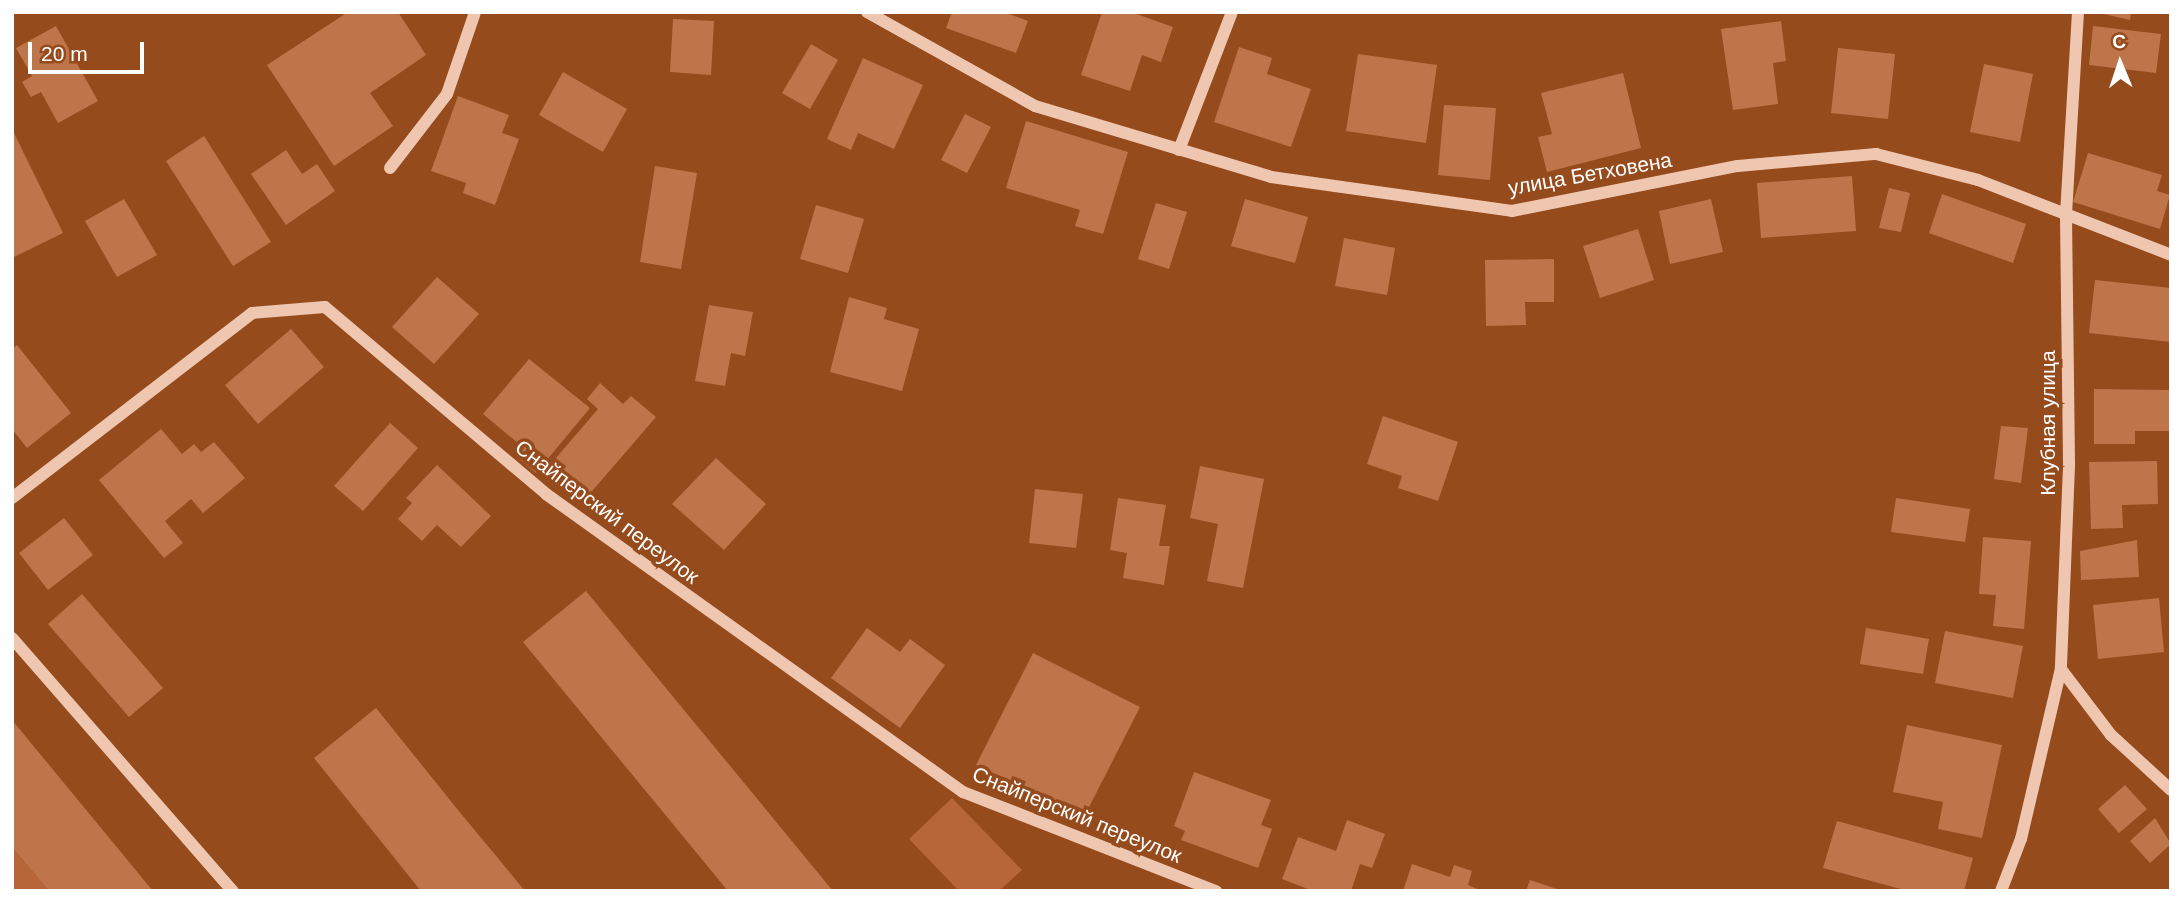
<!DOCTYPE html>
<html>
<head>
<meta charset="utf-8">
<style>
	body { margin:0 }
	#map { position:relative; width:2183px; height:903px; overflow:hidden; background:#964b1d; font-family:Arial,sans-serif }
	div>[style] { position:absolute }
	.green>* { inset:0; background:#b66638 }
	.building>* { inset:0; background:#be754a }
	.minor>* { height:12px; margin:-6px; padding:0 6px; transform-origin:6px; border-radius:6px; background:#efc7b0 }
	span { translate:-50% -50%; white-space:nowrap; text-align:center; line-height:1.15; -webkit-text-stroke:7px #964b1d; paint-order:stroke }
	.street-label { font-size:21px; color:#fff }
	.frame { position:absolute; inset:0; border:14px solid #fff; pointer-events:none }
	.north { position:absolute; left:2085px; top:28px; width:70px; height:70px; -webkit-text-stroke:5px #964b1d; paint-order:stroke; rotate:358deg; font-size:19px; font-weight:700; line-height:28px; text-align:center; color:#fff }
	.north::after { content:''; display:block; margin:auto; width:24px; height:32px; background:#fff; clip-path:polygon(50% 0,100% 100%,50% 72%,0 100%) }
	.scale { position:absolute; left:28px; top:42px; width:116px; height:32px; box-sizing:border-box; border:4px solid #fff; border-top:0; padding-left:9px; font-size:21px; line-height:24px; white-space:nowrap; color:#fff; -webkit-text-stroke:5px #964b1d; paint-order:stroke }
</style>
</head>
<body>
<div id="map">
	<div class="green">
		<i style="clip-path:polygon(952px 798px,1022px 870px,999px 891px,959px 891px,909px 839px)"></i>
		<i style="clip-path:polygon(12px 847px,49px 891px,12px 891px)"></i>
	</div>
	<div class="building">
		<i style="clip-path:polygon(348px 12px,398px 12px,426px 55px,370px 93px,393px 126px,334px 166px,267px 65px)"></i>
		<i style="clip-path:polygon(952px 12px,1004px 12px,1028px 21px,1016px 53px,946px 28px)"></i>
		<i style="clip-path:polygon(1102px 12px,1131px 12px,1173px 27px,1161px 62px,1142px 55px,1130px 91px,1081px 75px)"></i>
		<i style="clip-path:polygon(2095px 12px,2131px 12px,2130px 20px)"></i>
		<i style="clip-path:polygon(673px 19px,714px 21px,711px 75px,670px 72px)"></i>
		<i style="clip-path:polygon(1781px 21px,1786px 61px,1773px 63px,1778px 104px,1733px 110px,1721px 29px)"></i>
		<i style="clip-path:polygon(56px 26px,98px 101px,58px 123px,41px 92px,31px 97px,22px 82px,32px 76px,16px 48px)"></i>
		<i style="clip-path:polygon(2093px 26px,2161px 34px,2156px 73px,2089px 65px)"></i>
		<i style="clip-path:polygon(811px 44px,838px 60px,810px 109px,782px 93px)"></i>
		<i style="clip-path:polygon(1239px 47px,1272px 58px,1267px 74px,1311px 89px,1291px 147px,1214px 122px)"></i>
		<i style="clip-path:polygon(1838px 48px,1895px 54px,1888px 119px,1831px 113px)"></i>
		<i style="clip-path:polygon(1358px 54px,1437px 65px,1426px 143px,1346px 131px)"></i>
		<i style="clip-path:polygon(863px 58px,923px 85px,894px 149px,858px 133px,851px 150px,827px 139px)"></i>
		<i style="clip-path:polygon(1984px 64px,2033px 74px,2020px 142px,1970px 132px)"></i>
		<i style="clip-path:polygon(563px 72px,627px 109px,603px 152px,539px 115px)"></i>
		<i style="clip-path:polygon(1623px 73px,1641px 148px,1547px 172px,1538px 137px,1552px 134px,1541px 93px)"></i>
		<i style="clip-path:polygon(458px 96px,509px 115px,502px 133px,519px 139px,495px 205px,463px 193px,466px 183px,431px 171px)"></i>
		<i style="clip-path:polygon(1444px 105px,1496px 108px,1490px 180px,1438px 175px)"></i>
		<i style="clip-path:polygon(965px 114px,991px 127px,967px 173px,941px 160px)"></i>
		<i style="clip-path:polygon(1026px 121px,1128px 152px,1103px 234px,1075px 226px,1080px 210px,1006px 188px)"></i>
		<i style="clip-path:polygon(12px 129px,63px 233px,14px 257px,12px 253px)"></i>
		<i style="clip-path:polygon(204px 136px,271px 242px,233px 266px,166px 161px)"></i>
		<i style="clip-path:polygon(286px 150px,302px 174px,317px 164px,335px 191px,286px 225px,251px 174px)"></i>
		<i style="clip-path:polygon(2088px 153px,2162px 175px,2157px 191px,2170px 195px,2160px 229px,2073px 202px)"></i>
		<i style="clip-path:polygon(655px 166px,697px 173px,681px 269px,640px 262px)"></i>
		<i style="clip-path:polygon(1852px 176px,1856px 231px,1761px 238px,1757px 183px)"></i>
		<i style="clip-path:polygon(1889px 188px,1910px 193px,1901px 232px,1879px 228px)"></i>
		<i style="clip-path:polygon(1942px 194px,2026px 224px,2013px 263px,1929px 233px)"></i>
		<i style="clip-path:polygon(124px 199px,157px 255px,117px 277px,85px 221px)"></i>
		<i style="clip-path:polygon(1245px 199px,1308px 217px,1295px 263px,1231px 246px)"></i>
		<i style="clip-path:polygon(1711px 199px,1723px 252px,1670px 264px,1659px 211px)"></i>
		<i style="clip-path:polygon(1156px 203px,1187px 212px,1169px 269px,1138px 259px)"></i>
		<i style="clip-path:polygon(816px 205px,864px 219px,848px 273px,800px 259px)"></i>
		<i style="clip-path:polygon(1638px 229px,1654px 280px,1600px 298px,1583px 246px)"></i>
		<i style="clip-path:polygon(1344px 238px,1395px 248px,1387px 295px,1335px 286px)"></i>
		<i style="clip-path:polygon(1554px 259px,1554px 302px,1525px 302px,1526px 325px,1486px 326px,1485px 260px)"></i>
		<i style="clip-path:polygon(437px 277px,479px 314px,434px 364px,392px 327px)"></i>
		<i style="clip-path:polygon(2095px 280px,2171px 288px,2171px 342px,2089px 333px)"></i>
		<i style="clip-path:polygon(849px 297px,887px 308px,884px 319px,919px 329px,902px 391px,830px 372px)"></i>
		<i style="clip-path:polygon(709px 305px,753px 312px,745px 356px,731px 353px,725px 386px,695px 381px)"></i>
		<i style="clip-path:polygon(291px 329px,324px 367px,258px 424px,225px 385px)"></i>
		<i style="clip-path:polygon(17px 345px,71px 413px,27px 448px,12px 429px,12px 349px)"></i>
		<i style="clip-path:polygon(529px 359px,590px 408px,536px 473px,517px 457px,524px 448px,483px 414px)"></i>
		<i style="clip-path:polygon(600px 383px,623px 404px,631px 396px,656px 417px,587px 497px,550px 465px,598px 409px,587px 399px)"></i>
		<i style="clip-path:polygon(2094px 389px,2170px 390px,2169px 431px,2135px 431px,2135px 444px,2094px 444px)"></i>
		<i style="clip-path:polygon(1383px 416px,1458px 442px,1438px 501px,1398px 488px,1402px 476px,1367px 464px)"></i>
		<i style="clip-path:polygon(390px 423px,418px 448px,363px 511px,334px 486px)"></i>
		<i style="clip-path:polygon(2001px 426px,2028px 428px,2021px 483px,1994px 479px)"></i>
		<i style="clip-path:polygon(161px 429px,182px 454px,194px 444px,201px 452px,214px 442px,245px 478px,203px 513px,191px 499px,165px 521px,183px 543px,164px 558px,99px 480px)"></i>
		<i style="clip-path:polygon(716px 458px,766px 504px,724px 550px,672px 504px)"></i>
		<i style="clip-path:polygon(2157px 461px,2158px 504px,2122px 505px,2123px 528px,2091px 529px,2089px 462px)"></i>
		<i style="clip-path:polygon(437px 465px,491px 516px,461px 547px,437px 525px,422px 541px,398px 519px,412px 503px,406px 498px)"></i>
		<i style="clip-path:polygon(1200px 466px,1264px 479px,1243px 588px,1207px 581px,1218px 524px,1190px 518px)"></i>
		<i style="clip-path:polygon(1035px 489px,1083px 494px,1076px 548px,1029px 543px)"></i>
		<i style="clip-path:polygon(1118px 498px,1166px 505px,1159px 546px,1170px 546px,1164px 585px,1123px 578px,1127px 553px,1110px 550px)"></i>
		<i style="clip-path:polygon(1896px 498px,1970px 509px,1965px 542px,1891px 532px)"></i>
		<i style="clip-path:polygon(64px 518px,93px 555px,48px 590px,19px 553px)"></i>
		<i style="clip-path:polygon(1983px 537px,2031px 541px,2024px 629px,1993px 626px,1996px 595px,1979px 594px)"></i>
		<i style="clip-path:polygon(2137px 540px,2139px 577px,2081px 580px,2080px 551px)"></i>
		<i style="clip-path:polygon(586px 591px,759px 801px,833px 891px,728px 891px,523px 642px)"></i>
		<i style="clip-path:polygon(82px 594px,163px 688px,129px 717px,48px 624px)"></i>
		<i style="clip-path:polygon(2159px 598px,2164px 652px,2098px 659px,2093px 605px)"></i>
		<i style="clip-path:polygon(867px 628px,900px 652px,910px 639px,945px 665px,900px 728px,831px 678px)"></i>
		<i style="clip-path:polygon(1866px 628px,1929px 639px,1923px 674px,1860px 664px)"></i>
		<i style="clip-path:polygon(1945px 631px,2023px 646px,2013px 698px,1935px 683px)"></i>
		<i style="clip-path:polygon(1033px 653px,1140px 707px,1083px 819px,976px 765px)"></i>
		<i style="clip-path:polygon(376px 708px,458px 810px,525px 891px,421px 891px,314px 758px)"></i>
		<i style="clip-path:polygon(12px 720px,153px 891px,49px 891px,12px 847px)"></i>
		<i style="clip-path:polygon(1907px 725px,2002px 745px,1982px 838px,1938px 829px,1943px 802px,1893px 792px)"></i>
		<i style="clip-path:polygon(1194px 772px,1271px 800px,1261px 825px,1272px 829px,1258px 868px,1181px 840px,1185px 831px,1174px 826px)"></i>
		<i style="clip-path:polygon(2125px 785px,2147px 809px,2119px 833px,2098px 809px)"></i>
		<i style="clip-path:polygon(2155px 818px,2171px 844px,2150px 863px,2130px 841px)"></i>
		<i style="clip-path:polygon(1347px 820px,1385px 834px,1372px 868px,1360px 864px,1351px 891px,1313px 891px,1282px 879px,1298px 837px,1336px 851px)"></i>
		<i style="clip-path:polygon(1837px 821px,1973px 858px,1964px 891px,1908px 891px,1823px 868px)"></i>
		<i style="clip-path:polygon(1412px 864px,1450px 877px,1454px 865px,1472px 871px,1468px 885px,1482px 891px,1403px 891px)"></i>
		<i style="clip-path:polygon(1530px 880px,1560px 890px,1560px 891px,1526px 891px)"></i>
	</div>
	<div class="minor">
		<i style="left:867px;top:12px;width:193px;rotate:29.2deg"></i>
		<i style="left:1035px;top:106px;width:246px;rotate:16.7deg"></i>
		<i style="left:1271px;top:177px;width:243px;rotate:8deg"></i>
		<i style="left:1512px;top:211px;width:230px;rotate:-11.3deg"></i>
		<i style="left:1738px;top:166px;width:139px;rotate:-5deg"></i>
		<i style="left:1876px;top:154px;width:105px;rotate:14.3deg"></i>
		<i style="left:1978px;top:180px;width:207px;rotate:21.2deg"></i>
		<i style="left:2078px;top:12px;width:204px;rotate:93.4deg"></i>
		<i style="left:2066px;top:216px;width:250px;rotate:89.3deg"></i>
		<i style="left:2069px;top:466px;width:203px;rotate:92.3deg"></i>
		<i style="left:2061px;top:669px;width:83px;rotate:52.9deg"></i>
		<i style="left:2111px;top:735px;width:81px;rotate:42.5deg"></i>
		<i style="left:1179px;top:150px;width:148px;rotate:-69deg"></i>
		<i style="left:390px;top:168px;width:93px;rotate:-52.4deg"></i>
		<i style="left:447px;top:94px;width:87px;rotate:-71.1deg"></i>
		<i style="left:12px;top:498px;width:303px;rotate:-37.6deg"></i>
		<i style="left:252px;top:313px;width:73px;rotate:-4.7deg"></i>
		<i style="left:325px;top:307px;width:289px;rotate:40.2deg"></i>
		<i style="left:546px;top:494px;width:513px;rotate:35.55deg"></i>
		<i style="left:963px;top:792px;width:272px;rotate:21.4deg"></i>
		<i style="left:12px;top:638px;width:336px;rotate:48.9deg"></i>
		<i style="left:2001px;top:891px;width:56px;rotate:-69deg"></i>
		<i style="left:2021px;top:839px;width:175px;rotate:-76.8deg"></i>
	</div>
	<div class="street-label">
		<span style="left:1590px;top:174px;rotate:-10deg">улица Бетховена</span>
		<span style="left:2048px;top:423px;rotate:-90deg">Клубная улица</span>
		<span style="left:607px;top:512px;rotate:37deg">Снайперский переулок</span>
		<span style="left:1077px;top:815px;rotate:22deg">Снайперский переулок</span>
	</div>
	<div class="frame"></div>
	<div class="north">С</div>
	<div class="scale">20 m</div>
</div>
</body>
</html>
